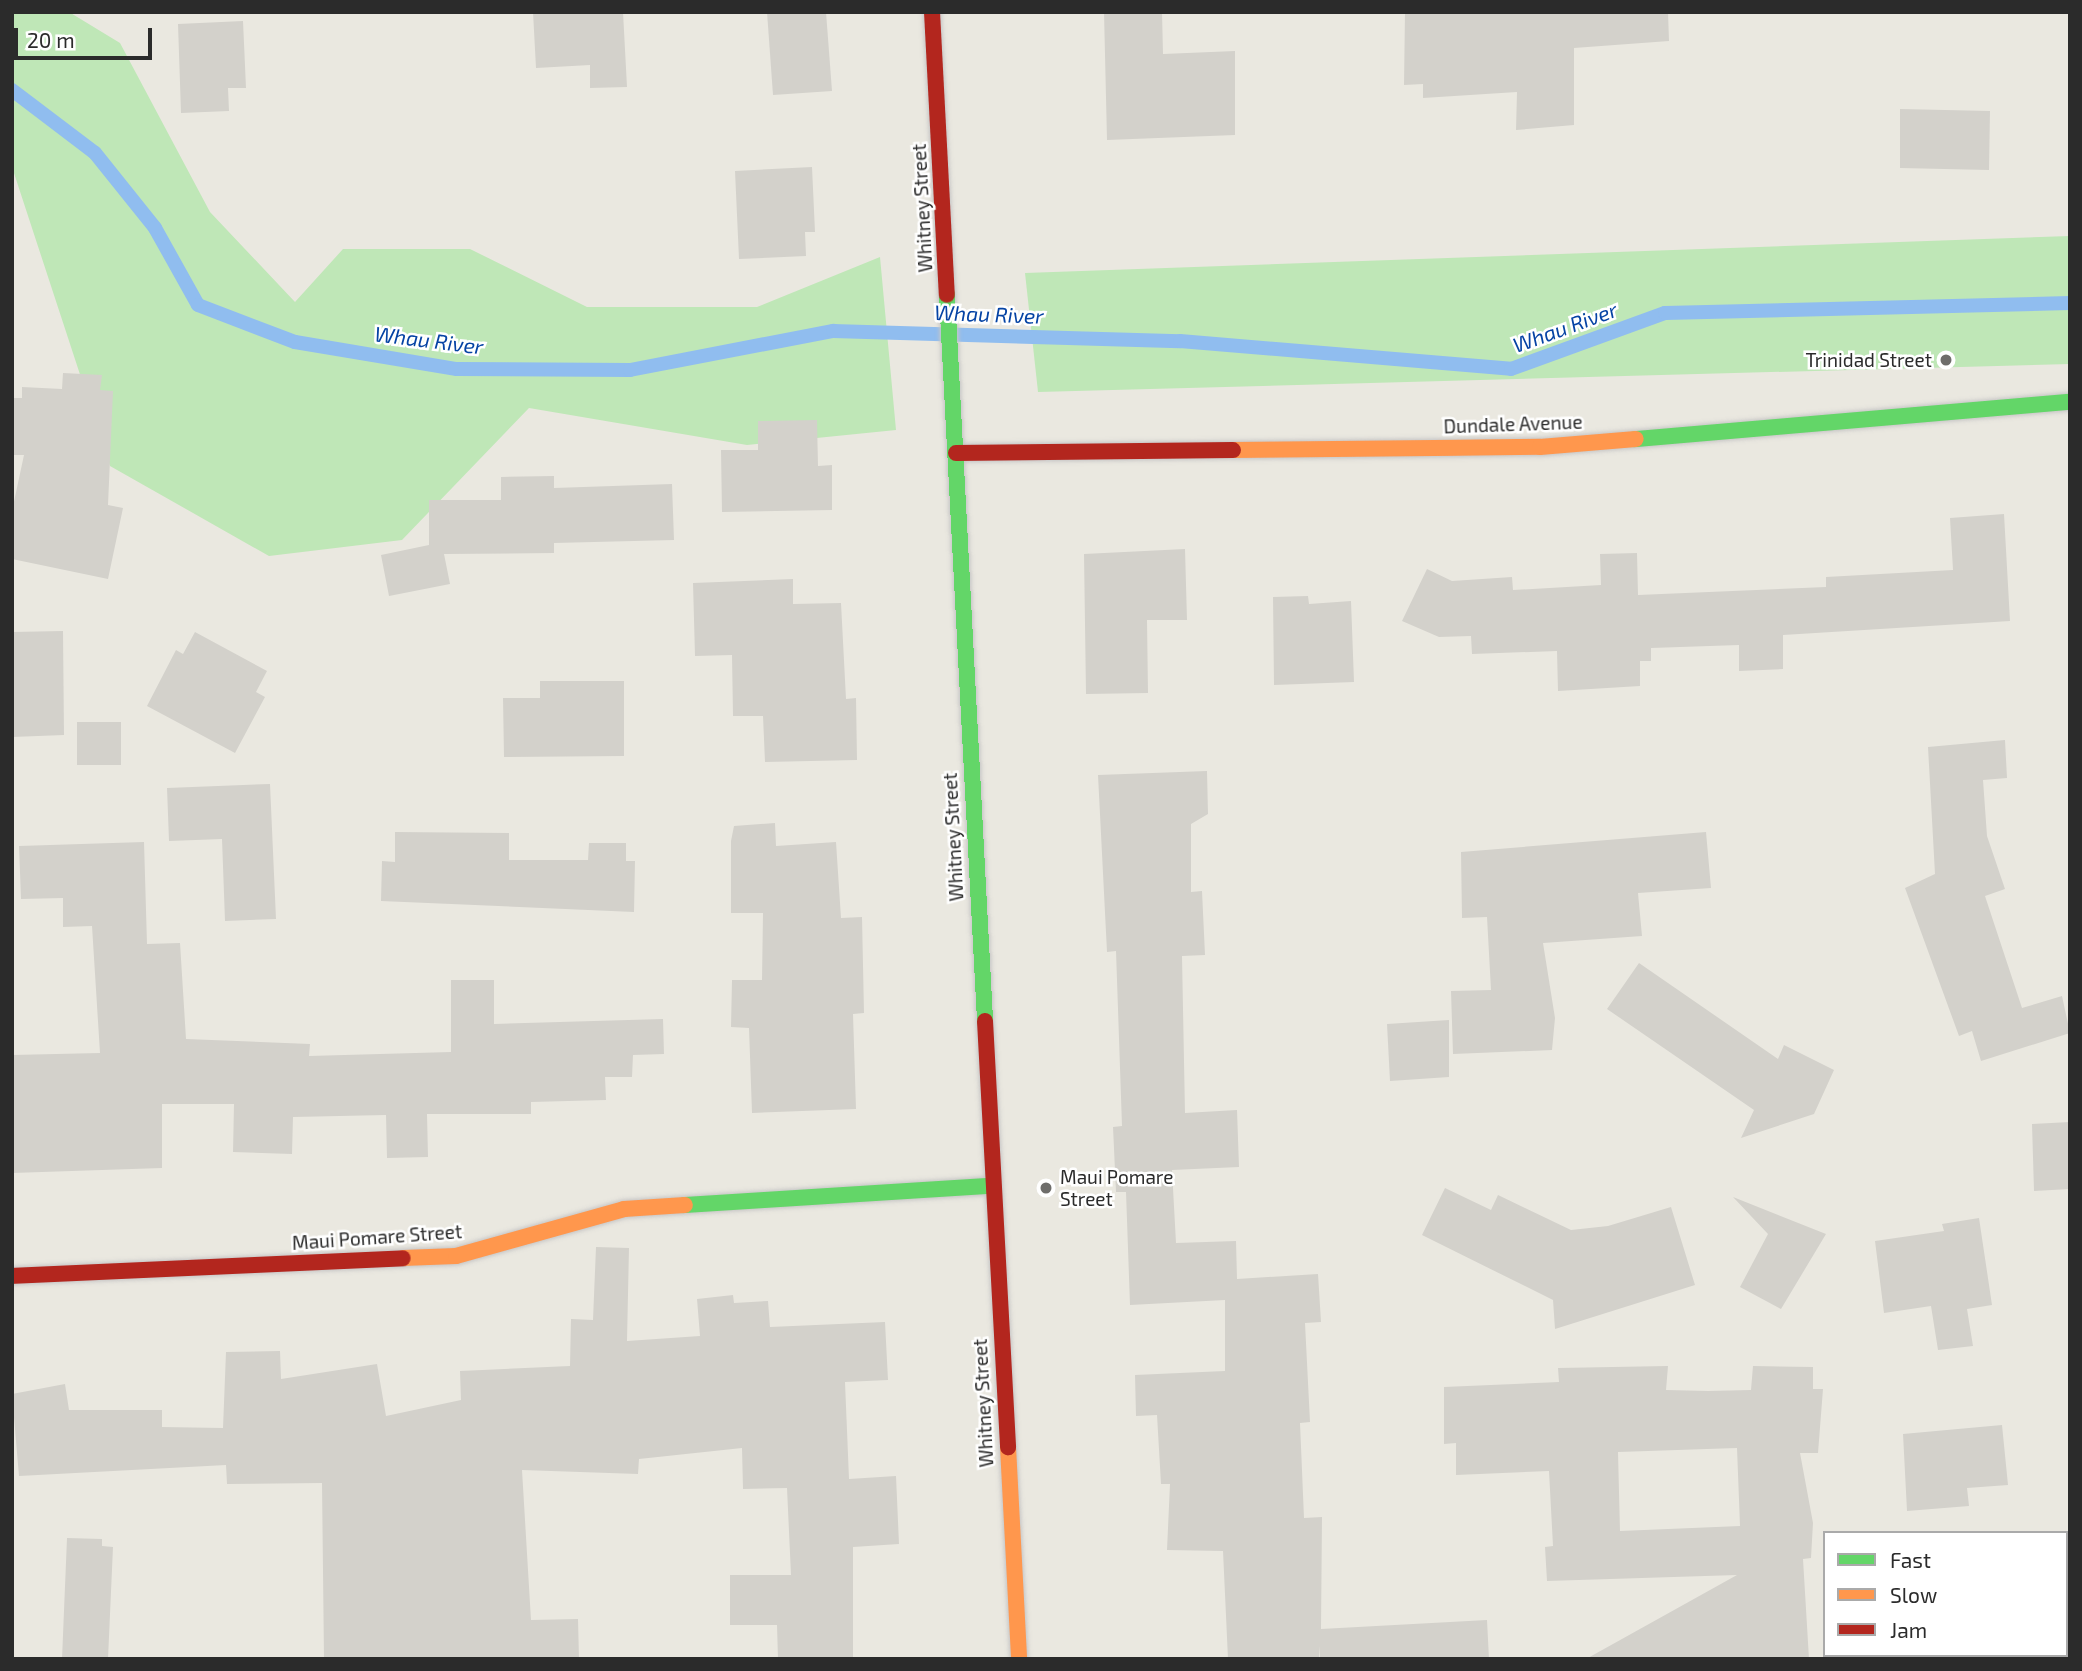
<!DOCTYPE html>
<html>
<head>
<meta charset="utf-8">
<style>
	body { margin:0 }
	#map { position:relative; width:2082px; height:1671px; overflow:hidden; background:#eae8e0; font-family:"Exo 2",sans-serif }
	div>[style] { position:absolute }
	.green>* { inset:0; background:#bfe7b7 }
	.stream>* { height:14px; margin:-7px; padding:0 7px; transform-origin:7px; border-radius:7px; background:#90bdef }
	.building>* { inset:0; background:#d3d1cb }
	.roads { filter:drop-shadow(0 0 2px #c7c6c6) drop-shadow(0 0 2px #c7c6c6) }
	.fast>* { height:16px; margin:-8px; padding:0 8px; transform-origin:8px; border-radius:8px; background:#63d668 }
	.slow>* { height:16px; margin:-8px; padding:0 8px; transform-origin:8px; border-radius:8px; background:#ff974d }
	.jam>* { height:16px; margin:-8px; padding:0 8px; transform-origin:8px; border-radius:8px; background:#b3261e }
	.dots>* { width:19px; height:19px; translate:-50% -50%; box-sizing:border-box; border:4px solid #fff; border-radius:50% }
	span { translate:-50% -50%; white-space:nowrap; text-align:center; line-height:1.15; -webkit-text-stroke:5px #fff; paint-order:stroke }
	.street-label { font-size:19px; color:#2b2b2b }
	.poi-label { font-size:19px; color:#2b2b2b }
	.right { translate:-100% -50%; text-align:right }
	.left { translate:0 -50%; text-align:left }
	.water-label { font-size:21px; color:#0543a4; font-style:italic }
	.frame { position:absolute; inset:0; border:14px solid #2b2b2b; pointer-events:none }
	.legend { position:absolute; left:1823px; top:1531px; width:245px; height:126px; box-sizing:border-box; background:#fff; border:2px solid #aaa; margin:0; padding:9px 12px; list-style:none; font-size:21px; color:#2b2b2b }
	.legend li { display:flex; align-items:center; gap:14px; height:35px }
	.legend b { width:35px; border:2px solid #aaa }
	.scale { position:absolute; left:14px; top:28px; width:138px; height:32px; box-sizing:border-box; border:4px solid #2b2b2b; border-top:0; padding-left:9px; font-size:21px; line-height:24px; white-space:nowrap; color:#2b2b2b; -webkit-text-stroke:5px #fff; paint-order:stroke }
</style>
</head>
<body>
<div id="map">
	<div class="green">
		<i style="clip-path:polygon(12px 12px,69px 12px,120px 43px,210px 212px,295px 302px,343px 249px,470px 249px,587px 307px,757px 307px,880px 257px,896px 430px,747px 445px,529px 408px,402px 540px,269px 556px,110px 466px,12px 167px)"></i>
		<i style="clip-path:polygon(2070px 236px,2070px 364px,1038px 392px,1025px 273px)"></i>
	</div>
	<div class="stream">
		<i style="left:12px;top:90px;width:104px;rotate:37.2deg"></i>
		<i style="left:95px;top:153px;width:96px;rotate:51.3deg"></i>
		<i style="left:155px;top:228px;width:88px;rotate:60.8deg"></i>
		<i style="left:198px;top:305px;width:104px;rotate:20.9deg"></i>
		<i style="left:295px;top:342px;width:164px;rotate:9.5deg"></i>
		<i style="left:457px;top:369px;width:173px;rotate:0.3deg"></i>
		<i style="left:630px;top:370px;width:207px;rotate:-10.9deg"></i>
		<i style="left:833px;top:331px;width:347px;rotate:1.7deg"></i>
		<i style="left:1180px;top:341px;width:332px;rotate:4.8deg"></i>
		<i style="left:1511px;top:369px;width:164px;rotate:-20deg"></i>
		<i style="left:1665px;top:313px;width:405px;rotate:-1.4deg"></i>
	</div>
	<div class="building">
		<i style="clip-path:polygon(533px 12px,623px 12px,627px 87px,590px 88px,590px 65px,536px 68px)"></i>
		<i style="clip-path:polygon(767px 12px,826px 12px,832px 91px,773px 95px)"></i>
		<i style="clip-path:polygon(1104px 12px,1162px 12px,1163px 54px,1235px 51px,1235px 135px,1107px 140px)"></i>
		<i style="clip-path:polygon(1405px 12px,1668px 12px,1669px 41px,1574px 48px,1574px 125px,1516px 130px,1517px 92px,1423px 98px,1423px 84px,1404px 85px)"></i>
		<i style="clip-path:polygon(243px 21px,246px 88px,228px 88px,229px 111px,181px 113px,178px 24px)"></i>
		<i style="clip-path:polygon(1900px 109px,1990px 111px,1989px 170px,1900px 168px)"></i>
		<i style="clip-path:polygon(812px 167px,815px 232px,805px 232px,806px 256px,739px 259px,735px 171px)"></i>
		<i style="clip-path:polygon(63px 373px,102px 375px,100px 390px,113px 391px,108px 505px,123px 508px,108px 579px,12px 559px,12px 511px,24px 455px,12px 455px,12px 398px,22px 398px,22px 387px,62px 389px)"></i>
		<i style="clip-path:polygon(817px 420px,818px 466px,832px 465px,832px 510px,722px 512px,721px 450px,758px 450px,758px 421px)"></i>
		<i style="clip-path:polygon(554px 476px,554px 488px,672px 484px,674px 540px,554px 543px,554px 553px,444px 554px,450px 584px,389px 596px,381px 555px,429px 545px,429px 500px,501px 500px,501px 477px)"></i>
		<i style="clip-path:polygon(2004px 514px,2010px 621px,1783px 635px,1783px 669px,1739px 671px,1739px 645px,1651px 648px,1651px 661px,1640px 661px,1640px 686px,1558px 691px,1557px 651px,1472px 654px,1471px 636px,1439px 637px,1402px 621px,1427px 569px,1452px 581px,1512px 577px,1513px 590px,1601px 585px,1600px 554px,1637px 553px,1638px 595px,1826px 587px,1826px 577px,1953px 570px,1950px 518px)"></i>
		<i style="clip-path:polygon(1185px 549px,1187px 620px,1147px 620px,1148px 693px,1086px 694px,1084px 554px)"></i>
		<i style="clip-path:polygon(793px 579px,793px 604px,841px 603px,846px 699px,856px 698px,857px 760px,765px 762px,763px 716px,733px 716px,732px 655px,695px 656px,693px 583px)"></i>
		<i style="clip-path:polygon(1308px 596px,1309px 604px,1351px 601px,1354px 682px,1274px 685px,1273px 597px)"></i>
		<i style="clip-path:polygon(63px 631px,64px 735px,12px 737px,12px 632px)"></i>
		<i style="clip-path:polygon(195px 632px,267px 671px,256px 692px,265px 697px,235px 753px,147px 706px,176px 650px,183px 654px)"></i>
		<i style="clip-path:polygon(540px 681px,624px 681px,624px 756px,504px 757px,503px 698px,540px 698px)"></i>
		<i style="clip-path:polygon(77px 722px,121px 722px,121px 765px,77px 765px)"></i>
		<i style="clip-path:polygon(2005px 740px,2007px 778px,1983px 780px,1987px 836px,2005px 889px,1985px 896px,2022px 1008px,2062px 996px,2070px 1033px,1981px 1061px,1972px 1031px,1959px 1036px,1905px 888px,1935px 874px,1928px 747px)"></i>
		<i style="clip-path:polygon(1207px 771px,1208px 814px,1191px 824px,1191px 892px,1202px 891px,1205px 955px,1182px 956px,1185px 1113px,1237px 1110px,1239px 1167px,1172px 1170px,1176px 1243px,1236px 1241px,1237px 1279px,1318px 1274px,1321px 1322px,1305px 1323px,1310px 1422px,1300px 1423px,1304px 1518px,1322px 1517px,1321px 1629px,1487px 1620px,1489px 1659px,1320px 1659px,1320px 1646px,1319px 1659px,1228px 1659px,1223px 1551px,1167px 1550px,1170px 1484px,1161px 1484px,1157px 1415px,1136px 1416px,1135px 1375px,1225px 1371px,1225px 1300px,1130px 1305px,1126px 1192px,1116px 1192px,1113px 1127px,1122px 1126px,1116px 951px,1107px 952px,1098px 775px)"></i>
		<i style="clip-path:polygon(270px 784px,276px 919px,225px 921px,222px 839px,169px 841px,167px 788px)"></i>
		<i style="clip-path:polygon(775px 823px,776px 846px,836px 842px,841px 918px,862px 917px,864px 1013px,853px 1014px,856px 1109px,752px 1113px,749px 1028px,731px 1027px,732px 980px,762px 980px,763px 913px,731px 913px,731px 841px,734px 826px)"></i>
		<i style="clip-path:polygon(395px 832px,509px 833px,509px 860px,588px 860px,589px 843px,626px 843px,626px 861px,635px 861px,634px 912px,381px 901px,382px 861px,395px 862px)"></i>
		<i style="clip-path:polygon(1706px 832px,1711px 888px,1638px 893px,1642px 936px,1543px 943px,1555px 1018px,1552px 1050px,1453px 1054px,1451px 991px,1491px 990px,1487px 917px,1462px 918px,1461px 852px)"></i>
		<i style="clip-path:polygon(144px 842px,147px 944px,180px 943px,186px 1039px,310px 1044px,309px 1056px,451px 1052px,451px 980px,494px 980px,494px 1024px,663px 1019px,664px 1054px,633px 1055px,632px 1077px,605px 1077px,606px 1100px,531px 1102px,531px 1114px,427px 1114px,428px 1157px,387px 1158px,386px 1115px,293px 1117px,292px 1154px,233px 1152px,234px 1104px,162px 1104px,162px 1168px,12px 1173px,12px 1055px,100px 1053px,92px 926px,63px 927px,63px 898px,21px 899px,19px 846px)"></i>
		<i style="clip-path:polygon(1639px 963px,1778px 1059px,1784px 1045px,1834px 1070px,1814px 1114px,1741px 1138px,1754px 1110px,1607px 1009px)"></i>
		<i style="clip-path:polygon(1449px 1020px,1449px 1077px,1390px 1081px,1387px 1024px)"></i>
		<i style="clip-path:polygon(2070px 1122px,2070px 1189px,2034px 1191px,2032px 1124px)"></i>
		<i style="clip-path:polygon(1445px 1188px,1491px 1210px,1498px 1195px,1571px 1230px,1608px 1226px,1671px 1207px,1695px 1285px,1555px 1329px,1553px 1300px,1422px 1235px)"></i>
		<i style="clip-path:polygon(1733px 1197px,1826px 1234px,1781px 1309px,1740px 1287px,1768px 1234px)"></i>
		<i style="clip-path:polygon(1979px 1218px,1992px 1305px,1967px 1309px,1973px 1346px,1938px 1350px,1931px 1306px,1884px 1313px,1875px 1241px,1944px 1231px,1942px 1224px)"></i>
		<i style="clip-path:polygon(596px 1247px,629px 1248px,627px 1341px,700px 1336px,697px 1299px,733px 1295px,734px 1303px,768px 1301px,770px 1327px,885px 1322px,888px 1380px,845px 1382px,849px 1479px,896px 1476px,899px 1544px,853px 1547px,853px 1659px,778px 1659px,777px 1625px,730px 1625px,730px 1575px,791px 1575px,787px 1488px,743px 1489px,742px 1448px,639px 1459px,638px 1474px,522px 1470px,531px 1620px,578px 1619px,579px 1659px,324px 1659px,322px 1483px,227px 1484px,226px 1465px,19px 1476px,12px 1394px,65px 1384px,69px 1410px,162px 1410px,162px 1427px,223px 1428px,226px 1352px,280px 1351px,281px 1379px,377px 1364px,386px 1416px,461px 1400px,460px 1371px,570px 1366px,571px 1319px,593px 1320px)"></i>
		<i style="clip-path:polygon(evenodd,1668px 1366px,1666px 1390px,1708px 1391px,1751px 1390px,1753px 1366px,1813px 1367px,1813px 1389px,1823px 1389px,1818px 1453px,1800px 1453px,1813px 1523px,1811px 1558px,1803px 1559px,1809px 1659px,1586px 1659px,1737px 1575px,1547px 1581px,1545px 1547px,1553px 1546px,1549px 1471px,1456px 1475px,1456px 1443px,1444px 1444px,1444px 1387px,1559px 1382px,1558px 1368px,1668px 1366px,1737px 1448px,1740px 1526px,1620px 1531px,1618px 1452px,1737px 1448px)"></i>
		<i style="clip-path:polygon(2002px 1425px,2008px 1485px,1967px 1488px,1969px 1506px,1907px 1511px,1903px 1434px)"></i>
		<i style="clip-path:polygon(67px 1538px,102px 1539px,102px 1546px,113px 1547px,108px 1659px,62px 1659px)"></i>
	</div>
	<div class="roads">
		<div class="fast">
			<i style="left:947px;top:295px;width:727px;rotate:87deg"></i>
			<i style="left:1636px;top:439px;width:436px;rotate:-4.9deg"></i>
			<i style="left:685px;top:1205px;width:306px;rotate:-3.6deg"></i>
		</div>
		<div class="slow">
			<i style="left:1233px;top:450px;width:307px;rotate:-0.6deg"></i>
			<i style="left:1540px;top:447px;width:96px;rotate:-4.8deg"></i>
			<i style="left:403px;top:1258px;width:53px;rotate:-2.2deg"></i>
			<i style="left:456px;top:1256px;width:174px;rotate:-15.6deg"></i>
			<i style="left:624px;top:1209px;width:61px;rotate:-3.8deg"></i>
			<i style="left:1008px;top:1447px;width:212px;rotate:87deg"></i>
		</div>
		<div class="jam">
			<i style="left:932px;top:12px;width:283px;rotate:87deg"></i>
			<i style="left:956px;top:453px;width:277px;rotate:-0.6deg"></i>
			<i style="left:985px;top:1021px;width:427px;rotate:86.9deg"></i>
			<i style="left:12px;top:1276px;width:391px;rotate:-2.6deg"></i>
		</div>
	</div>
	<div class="dots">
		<i style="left:1946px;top:360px;background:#6e6d6a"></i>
		<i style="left:1046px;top:1188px;background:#6e6d6a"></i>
	</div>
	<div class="street-label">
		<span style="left:922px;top:208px;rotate:-93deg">Whitney Street</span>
		<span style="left:1513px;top:424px;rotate:-2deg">Dundale Avenue</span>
		<span style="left:953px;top:837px;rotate:-93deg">Whitney Street</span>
		<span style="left:377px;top:1237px;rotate:-4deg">Maui Pomare Street</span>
		<span style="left:983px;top:1403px;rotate:-93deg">Whitney Street</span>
	</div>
	<div class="poi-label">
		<span class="right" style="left:1932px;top:360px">Trinidad Street</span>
		<span class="left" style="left:1060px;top:1188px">Maui Pomare<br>Street</span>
	</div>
	<div class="water-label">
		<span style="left:989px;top:314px;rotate:2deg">Whau River</span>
		<span style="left:1565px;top:327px;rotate:-20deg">Whau River</span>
		<span style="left:429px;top:340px;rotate:7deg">Whau River</span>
	</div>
	<div class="frame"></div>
	<ul class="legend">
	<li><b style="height:9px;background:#63d668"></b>Fast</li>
	<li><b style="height:9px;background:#ff974d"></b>Slow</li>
	<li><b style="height:9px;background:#b3261e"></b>Jam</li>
	</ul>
	<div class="scale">20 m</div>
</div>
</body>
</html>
